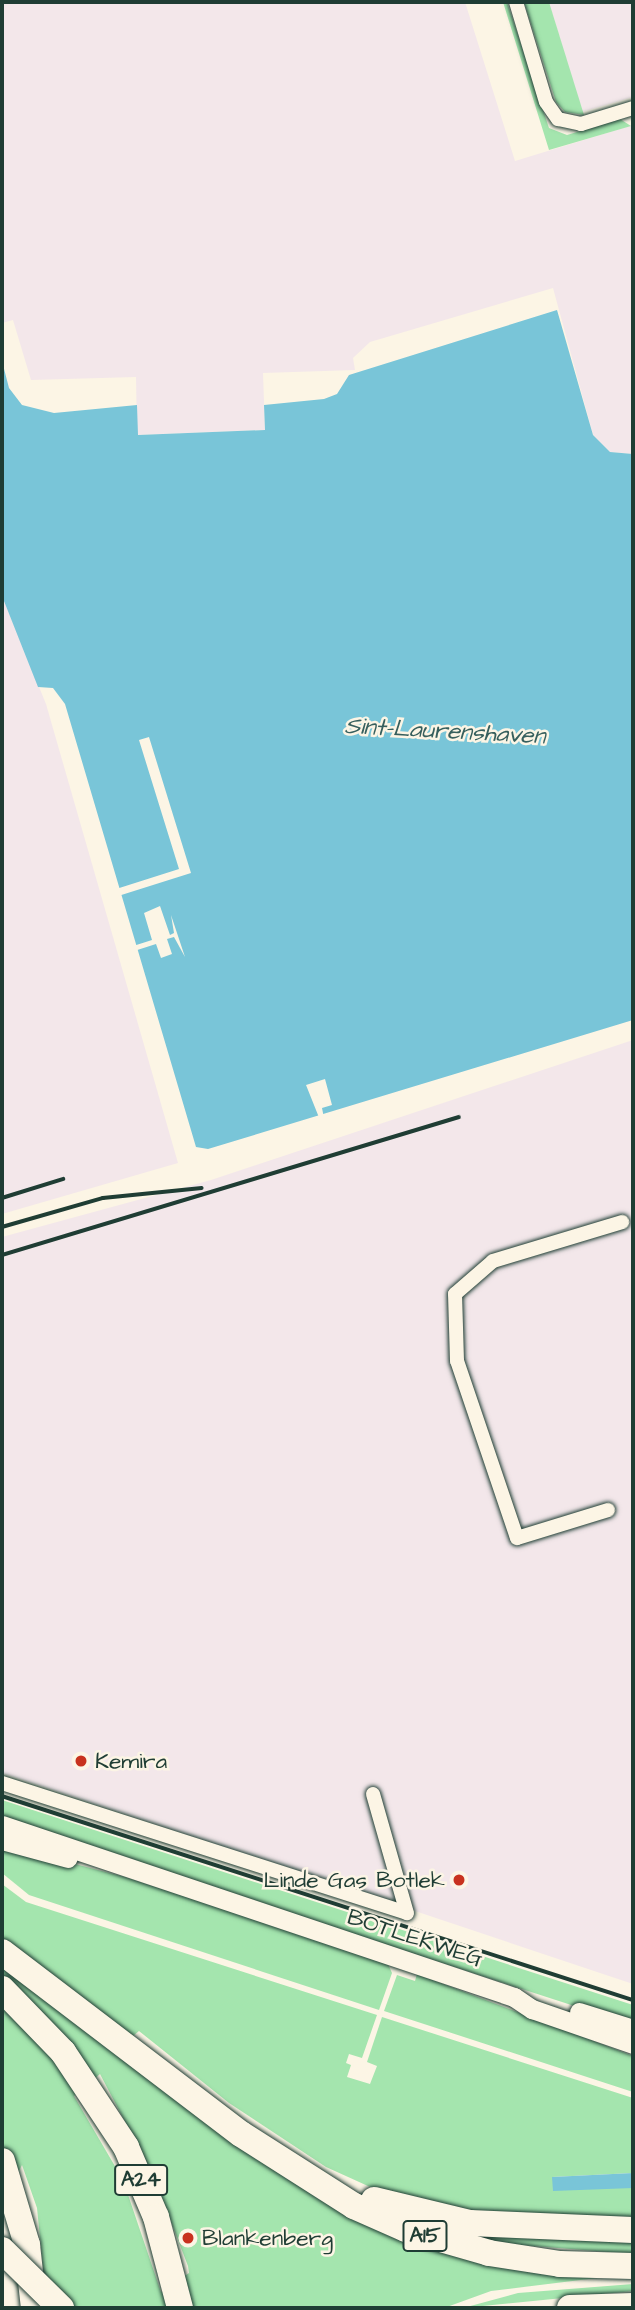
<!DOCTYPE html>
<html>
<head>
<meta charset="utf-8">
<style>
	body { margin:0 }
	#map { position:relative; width:635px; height:2310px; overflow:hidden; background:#fcf5e5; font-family:"Architects Daughter",sans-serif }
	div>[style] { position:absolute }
	.built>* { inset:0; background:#f3e7ea }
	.green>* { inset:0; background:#a4e5ae }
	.water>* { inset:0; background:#79c5d8 }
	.pier>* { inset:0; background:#fcf5e5 }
	.roads { filter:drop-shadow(0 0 2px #1f3d34) drop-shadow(0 0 2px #1f3d34) }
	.minor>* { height:14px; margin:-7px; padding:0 7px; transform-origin:7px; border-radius:7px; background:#fcf5e5 }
	.secondary>* { height:19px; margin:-9.5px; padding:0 9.5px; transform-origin:9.5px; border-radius:9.5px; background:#fcf5e5 }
	.motorway>* { height:26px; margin:-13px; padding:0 13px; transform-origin:13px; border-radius:13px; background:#fcf5e5 }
	.rail>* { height:3.5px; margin:-1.75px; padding:0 1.75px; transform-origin:1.75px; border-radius:1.75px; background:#1f3d34 }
	.bridges { filter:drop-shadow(0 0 2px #1f3d34) drop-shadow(0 0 2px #1f3d34) }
	.motorway-bridge>* { height:26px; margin:-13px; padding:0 13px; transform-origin:13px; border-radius:13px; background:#fcf5e5 }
	.dots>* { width:19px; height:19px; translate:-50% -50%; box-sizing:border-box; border:4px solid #fcf5e5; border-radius:50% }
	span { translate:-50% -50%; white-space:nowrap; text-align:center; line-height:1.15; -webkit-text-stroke:5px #fcf5e5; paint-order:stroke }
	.shield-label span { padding:2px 5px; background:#fcf5e5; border:2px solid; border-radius:5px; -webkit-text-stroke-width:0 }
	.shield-label { font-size:21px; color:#1f3d34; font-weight:700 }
	.poi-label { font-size:23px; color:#1f3d34 }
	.left { translate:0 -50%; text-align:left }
	.right { translate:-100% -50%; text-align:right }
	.street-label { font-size:23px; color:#1f3d34 }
	.water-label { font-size:24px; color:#365f5d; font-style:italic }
	.frame { position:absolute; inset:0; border:4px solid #1f3d34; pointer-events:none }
</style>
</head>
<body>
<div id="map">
	<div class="built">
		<i style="clip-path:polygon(2px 2px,465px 2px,515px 161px,633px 125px,633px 454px,610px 452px,593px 435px,553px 288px,370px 342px,353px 358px,355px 370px,263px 373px,265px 430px,137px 435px,136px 377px,31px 380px,13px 320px,2px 323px)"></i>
		<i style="clip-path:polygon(549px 2px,633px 2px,633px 97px,582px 112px)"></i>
		<i style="clip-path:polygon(2px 596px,46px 704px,178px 1163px,2px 1214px)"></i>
		<i style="clip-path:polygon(633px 1040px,633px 1984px,2px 1773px,2px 1237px,211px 1180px)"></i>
	</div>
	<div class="green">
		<i style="clip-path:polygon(503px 2px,507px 2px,549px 128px,567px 135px,620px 119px,631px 126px,549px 150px)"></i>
		<i style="clip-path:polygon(524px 2px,549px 2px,584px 115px,565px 112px,556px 102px)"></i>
		<i style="clip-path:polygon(2px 1800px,633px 2005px,633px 2025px,2px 1820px)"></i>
		<i style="clip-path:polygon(2px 1845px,125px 1877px,387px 1962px,392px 1973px,379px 2010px,29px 1895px,2px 1873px)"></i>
		<i style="clip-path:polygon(evenodd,2px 1884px,26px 1902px,377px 2015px,362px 2058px,349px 2054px,346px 2063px,351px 2065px,347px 2077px,370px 2084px,377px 2066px,367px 2062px,382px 2017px,633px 2098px,633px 2173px,552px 2177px,633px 2188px,633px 2220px,487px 2215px,379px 2191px,326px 2167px,229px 2103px,139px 2031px,116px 2050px,296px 2178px,605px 2277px,491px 2291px,444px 2308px,47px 2308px,37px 2208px,22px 2165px,2px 2204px,2px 1884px,100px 2074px,153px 2175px,188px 2266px,189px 2273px,161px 2292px,123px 2180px,74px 2096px,100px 2074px)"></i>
		<i style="clip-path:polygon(417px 1974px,633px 2056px,633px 2092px,384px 2011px,397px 1975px,415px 1981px)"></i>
		<i style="clip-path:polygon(396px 2213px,633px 2235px,633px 2254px,496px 2243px)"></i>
		<i style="clip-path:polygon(633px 2284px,633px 2291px,463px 2308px,518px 2293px)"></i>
	</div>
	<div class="water">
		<i style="clip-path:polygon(557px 310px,593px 435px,610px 452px,633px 454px,633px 1020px,208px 1149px,196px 1147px,65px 704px,53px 688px,38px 687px,2px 596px,2px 361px,9px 388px,22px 405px,54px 413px,137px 405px,138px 435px,265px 430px,264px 405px,324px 399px,337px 394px,349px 375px)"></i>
		<i style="clip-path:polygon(633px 2173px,633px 2188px,553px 2191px,552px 2177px)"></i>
	</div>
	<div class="pier">
		<i style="clip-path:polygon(149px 737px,191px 873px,115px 897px,113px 890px,179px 869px,139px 740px)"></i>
		<i style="clip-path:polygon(160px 906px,170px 935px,174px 933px,171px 915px,185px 957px,174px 937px,167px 939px,172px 954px,161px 958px,156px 944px,131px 952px,130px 947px,152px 940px,144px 913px)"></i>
		<i style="clip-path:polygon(325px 1079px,332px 1105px,322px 1108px,324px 1118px,320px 1120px,306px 1085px)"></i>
	</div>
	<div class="roads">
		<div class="minor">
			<i style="left:516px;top:2px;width:104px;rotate:73.3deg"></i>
			<i style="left:546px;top:102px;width:21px;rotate:55deg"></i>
			<i style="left:558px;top:119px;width:24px;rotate:12deg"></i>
			<i style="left:581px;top:124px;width:54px;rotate:-17.1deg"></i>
			<i style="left:608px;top:1510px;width:95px;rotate:162.9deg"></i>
			<i style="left:517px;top:1538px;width:187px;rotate:-108.7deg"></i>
			<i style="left:457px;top:1361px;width:67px;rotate:-91.7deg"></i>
			<i style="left:455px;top:1294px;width:50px;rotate:-41deg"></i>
			<i style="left:493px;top:1261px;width:135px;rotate:-16.8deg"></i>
			<i style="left:2px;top:1783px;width:425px;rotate:17.8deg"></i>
			<i style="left:373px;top:1794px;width:124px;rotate:74.1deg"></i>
		</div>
		<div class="secondary">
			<i style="left:2px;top:1825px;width:540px;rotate:18.57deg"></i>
			<i style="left:514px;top:1997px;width:22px;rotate:34deg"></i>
			<i style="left:532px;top:2009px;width:107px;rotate:19.1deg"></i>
			<i style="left:2px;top:1840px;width:68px;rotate:15.3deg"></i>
			<i style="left:579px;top:2012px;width:57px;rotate:17.5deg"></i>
		</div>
		<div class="motorway">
			<i style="left:2px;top:1952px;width:300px;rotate:37.3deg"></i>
			<i style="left:241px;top:2134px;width:134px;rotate:32.5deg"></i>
			<i style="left:354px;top:2206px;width:57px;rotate:23.9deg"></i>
			<i style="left:406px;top:2229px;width:86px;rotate:16.1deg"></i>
			<i style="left:489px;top:2253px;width:72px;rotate:8.8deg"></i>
			<i style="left:560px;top:2264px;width:73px;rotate:1.6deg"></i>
			<i style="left:2px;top:1989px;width:88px;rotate:45.9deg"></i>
			<i style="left:63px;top:2052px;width:114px;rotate:56.4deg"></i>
			<i style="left:126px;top:2147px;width:76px;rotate:66.8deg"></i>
			<i style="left:156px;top:2217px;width:94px;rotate:75.2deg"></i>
			<i style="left:2px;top:2161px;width:88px;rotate:73.4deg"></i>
			<i style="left:27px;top:2245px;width:63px;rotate:83.7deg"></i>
			<i style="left:374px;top:2200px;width:99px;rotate:13.5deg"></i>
			<i style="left:470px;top:2223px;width:163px;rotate:2.5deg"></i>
			<i style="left:570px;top:2308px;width:63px;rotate:-1.8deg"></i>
		</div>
	</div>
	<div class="rail">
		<i style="left:2px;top:1198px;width:64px;rotate:-17.3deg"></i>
		<i style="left:2px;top:1227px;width:105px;rotate:-16deg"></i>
		<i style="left:103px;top:1198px;width:99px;rotate:-5.8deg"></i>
		<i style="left:2px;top:1255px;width:477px;rotate:-16.8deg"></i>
		<i style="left:2px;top:1796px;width:663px;rotate:17.92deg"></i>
	</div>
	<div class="bridges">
		<div class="motorway-bridge">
			<i style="left:2px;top:2250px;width:83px;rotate:44.5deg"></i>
		</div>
	</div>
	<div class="dots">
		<i style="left:81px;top:1761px;background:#c8321e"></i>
		<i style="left:459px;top:1880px;background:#c8321e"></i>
		<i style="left:188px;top:2238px;background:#c8321e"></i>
	</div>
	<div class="shield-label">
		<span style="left:141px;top:2180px">A24</span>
		<span style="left:425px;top:2236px">A15</span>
	</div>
	<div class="poi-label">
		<span class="left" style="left:95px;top:1761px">Kemira</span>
		<span class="right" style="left:445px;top:1880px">Linde Gas Botlek</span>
		<span class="left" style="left:202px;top:2238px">Blankenberg</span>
	</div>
	<div class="street-label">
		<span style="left:415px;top:1938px;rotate:18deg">BOTLEKWEG</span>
	</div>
	<div class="water-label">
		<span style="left:445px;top:732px;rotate:3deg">Sint-Laurenshaven</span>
	</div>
	<div class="frame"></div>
</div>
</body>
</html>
